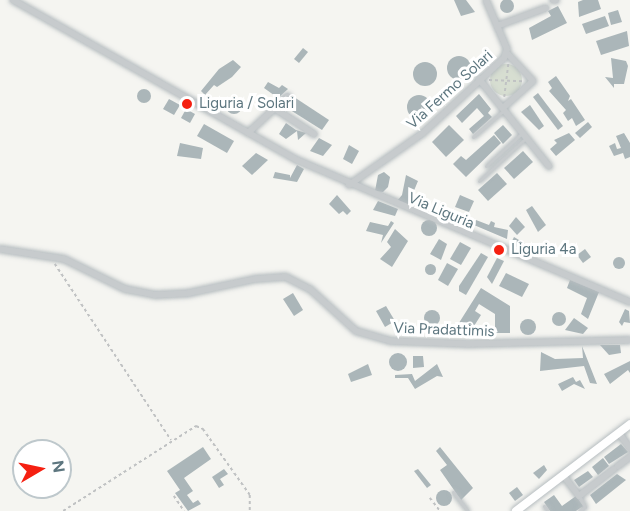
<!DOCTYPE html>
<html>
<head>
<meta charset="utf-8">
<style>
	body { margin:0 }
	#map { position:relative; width:630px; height:511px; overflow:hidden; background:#f5f5f1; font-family:Figtree,sans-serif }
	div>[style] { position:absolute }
	.green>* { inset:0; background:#d7ded1 }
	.round { border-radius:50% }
	.building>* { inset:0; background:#abb6b9 }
	.path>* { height:1.5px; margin-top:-0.75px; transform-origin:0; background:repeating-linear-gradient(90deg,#c0c2c3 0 3px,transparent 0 6px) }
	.roads { filter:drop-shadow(0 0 2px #b6bdc0) drop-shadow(0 0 2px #b6bdc0) }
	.lane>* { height:3px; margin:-1.5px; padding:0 1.5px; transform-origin:1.5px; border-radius:1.5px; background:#c7cbcd }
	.street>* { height:6px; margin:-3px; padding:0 3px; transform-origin:3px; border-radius:3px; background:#c7cbcd }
	.secondary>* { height:8px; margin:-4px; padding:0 4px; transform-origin:4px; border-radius:4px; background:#fff }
	.dots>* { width:16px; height:16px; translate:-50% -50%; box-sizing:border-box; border:3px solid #fff; border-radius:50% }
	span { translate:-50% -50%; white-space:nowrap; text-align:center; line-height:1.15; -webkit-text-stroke:6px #fff; paint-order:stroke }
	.street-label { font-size:15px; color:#5d767f }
	.poi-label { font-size:15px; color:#5d767f }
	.left { translate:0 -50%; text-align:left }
	.north { position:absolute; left:12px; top:439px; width:60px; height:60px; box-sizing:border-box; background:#fff; border:2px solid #bec8cc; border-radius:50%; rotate:81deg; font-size:16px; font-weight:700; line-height:24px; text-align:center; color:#5d767f }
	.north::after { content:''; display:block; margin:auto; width:21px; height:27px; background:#f52011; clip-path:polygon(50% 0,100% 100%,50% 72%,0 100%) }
</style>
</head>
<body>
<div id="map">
	<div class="green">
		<i class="round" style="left:490px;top:64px;width:32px;height:32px"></i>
	</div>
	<div class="building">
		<i class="round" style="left:500px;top:-1px;width:14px;height:14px"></i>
		<i style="clip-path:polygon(454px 0,466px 0,475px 12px,461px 16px)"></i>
		<i style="clip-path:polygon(583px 0,598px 0,601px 9px,579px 17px,578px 2px)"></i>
		<i style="clip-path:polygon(558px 6px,567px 23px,532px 40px,529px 28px,551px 16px,548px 11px)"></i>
		<i style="clip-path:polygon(618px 10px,622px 22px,611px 25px,608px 13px)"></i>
		<i style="clip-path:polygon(605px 16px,609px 26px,586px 34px,582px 24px)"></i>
		<i style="clip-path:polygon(627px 31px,629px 46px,601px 55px,596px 41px)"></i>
		<i style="clip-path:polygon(303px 48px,308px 52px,299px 63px,294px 59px)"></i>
		<i class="round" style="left:447px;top:56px;width:24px;height:24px"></i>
		<i style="clip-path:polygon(611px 58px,626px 61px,628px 66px,624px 84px,614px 84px,614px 88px,605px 77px,613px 78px)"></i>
		<i style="clip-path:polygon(233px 60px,241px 67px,232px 77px,217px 87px,214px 85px,205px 95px,201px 91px,219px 69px)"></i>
		<i class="round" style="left:413px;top:62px;width:24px;height:24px"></i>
		<i style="clip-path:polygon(556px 76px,570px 96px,568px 101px,571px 99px,585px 120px,576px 126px,572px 118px,568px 121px,563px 113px,566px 110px,549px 91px,552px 88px,548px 82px)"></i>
		<i style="clip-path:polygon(268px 82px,279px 88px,282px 85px,288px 89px,278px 98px,264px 88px)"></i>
		<i class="round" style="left:137px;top:89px;width:14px;height:14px"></i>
		<i style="clip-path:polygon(538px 93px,563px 126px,558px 130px,533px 97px)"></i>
		<i style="clip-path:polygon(479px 94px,491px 109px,488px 113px,492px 117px,473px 134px,469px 129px,484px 116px,477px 108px,462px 123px,456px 116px)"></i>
		<i class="round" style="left:407px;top:95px;width:24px;height:24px"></i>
		<i style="clip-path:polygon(294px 97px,329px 120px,322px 130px,287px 108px)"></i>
		<i class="round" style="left:226px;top:98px;width:16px;height:16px"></i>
		<i style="clip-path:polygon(169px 99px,180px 105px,174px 115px,163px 109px)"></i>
		<i style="clip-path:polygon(530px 105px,544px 126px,539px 130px,521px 112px)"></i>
		<i style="clip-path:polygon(186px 109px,195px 114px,190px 123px,181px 118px)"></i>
		<i style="clip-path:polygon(588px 122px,592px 127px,580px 138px,575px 133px)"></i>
		<i style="clip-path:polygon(286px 123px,296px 130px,306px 133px,298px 140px,297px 131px,286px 139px,279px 134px)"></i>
		<i style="clip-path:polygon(204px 124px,234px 141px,227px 153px,197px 136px)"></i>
		<i style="clip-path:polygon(449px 125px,464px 140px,446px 157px,432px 142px)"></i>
		<i style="clip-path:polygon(503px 125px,512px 135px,503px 144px,494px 133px)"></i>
		<i style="clip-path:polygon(569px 133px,575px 140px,556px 156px,550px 149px,557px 143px,554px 140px)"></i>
		<i style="clip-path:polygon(624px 133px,630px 143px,630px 157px,625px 159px,623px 153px,614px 156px,609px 146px,615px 143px,617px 149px,621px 148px,616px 136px)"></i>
		<i style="clip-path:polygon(494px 135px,501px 143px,466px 177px,453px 164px,461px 156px,466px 160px)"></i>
		<i style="clip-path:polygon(319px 138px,332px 145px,323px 156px,310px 151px)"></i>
		<i style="clip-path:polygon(180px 143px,203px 148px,201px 159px,177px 156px)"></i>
		<i style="clip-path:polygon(349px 145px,359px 151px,352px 164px,343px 159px)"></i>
		<i style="clip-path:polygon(523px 151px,533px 162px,514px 179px,504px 168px)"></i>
		<i style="clip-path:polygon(256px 153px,268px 160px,252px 175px,242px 166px)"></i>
		<i style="clip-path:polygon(297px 165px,304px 169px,297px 182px,273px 178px,275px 172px,290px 175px,290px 178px)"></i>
		<i style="clip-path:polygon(384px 172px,390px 177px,388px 187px,383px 192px,375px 191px,378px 175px)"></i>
		<i style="clip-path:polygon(497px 173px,507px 184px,488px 201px,478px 190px)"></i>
		<i style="clip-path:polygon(406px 175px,418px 181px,408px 205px,397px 201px,402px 195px)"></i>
		<i style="clip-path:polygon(337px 195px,351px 211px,347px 215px,343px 211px,339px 214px,329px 204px)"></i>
		<i style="clip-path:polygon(460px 195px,474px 201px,469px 212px,455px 207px)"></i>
		<i style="clip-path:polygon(378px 201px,398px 209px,395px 216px,373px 210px)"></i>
		<i style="clip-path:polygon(532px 206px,546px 225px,538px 232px,526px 210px)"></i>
		<i style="clip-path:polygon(516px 217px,525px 227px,517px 235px,509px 226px)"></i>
		<i style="clip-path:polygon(476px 220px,489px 225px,491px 221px,495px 223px,494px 227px,508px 230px,507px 239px,474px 225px)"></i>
		<i class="round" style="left:421px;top:220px;width:16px;height:16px"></i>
		<i style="clip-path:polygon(391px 221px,394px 223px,381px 243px,383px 235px,366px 231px,370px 222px,388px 226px)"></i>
		<i style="clip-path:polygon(395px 229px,408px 241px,392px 267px,380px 259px,391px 247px,387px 242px)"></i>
		<i style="clip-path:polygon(514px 237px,534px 249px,530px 256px,511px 243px)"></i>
		<i style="clip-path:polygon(439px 239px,447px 244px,441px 260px,430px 254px)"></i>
		<i style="clip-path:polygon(460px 242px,471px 248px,461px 265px,450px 259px)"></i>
		<i style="clip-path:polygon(585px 249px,591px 257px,583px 263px,577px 255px)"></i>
		<i style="clip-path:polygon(481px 253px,488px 257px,466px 295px,459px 291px,459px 286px)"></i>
		<i class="round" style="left:613px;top:257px;width:12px;height:12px"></i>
		<i style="clip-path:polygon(497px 258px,504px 261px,492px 284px,487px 277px)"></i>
		<i style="clip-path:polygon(447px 263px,458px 269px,448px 286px,438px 280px)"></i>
		<i class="round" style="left:424.5px;top:263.5px;width:11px;height:11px"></i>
		<i style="clip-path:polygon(506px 273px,529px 284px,522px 297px,499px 286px)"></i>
		<i style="clip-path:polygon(570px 280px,599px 292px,588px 319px,581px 314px,587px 298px,567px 288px)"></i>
		<i style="clip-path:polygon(481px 288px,510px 306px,510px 333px,495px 333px,495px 314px,479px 304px,475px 311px,481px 315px,469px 334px,457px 326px)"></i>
		<i style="clip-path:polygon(293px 293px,303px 310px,294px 316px,283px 299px)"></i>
		<i style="clip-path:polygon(386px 306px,395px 321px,385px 327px,376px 311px)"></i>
		<i style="clip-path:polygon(625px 309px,629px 311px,630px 323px,624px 322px,622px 326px,619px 322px)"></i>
		<i class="round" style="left:424px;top:310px;width:16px;height:16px"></i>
		<i class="round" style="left:552px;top:312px;width:14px;height:14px"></i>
		<i style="clip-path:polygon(574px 318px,588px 328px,583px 334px,565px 330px)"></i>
		<i class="round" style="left:520px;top:319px;width:16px;height:16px"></i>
		<i style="clip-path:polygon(600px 345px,620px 345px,621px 353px,609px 355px)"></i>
		<i style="clip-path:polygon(582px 346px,597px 384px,590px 383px,584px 366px,540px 371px,541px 352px,555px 359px,583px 358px)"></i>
		<i class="round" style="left:389px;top:353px;width:18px;height:18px"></i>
		<i style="clip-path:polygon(413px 356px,423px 356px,424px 367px,413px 368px)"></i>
		<i style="clip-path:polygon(630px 361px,630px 373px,628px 370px,610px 384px,604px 374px)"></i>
		<i style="clip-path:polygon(368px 364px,372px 375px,351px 382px,348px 374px)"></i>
		<i style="clip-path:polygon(437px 364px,443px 377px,437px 376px,415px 389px,408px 378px,395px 378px,395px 375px,412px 374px,415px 381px)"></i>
		<i style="clip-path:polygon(573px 377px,576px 382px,580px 380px,585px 389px,574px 384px,562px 391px,558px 384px)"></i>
		<i style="clip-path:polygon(621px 444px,628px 452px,609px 464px,604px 457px)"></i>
		<i style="clip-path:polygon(203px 447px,211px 459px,184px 478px,193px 491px,187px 495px,193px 503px,198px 500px,201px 504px,188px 511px,175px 493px,180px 490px,167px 471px)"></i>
		<i style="clip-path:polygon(440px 447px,473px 488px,461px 500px,440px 470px,447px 465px,436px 451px)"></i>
		<i style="clip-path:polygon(603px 458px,609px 466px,598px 475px,592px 467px)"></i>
		<i style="clip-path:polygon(544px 465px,547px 470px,539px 479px,533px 473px)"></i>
		<i style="clip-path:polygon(224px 469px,228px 474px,220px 479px,224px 485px,219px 488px,212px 477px)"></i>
		<i style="clip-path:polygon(418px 469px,431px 485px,427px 488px,414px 471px)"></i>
		<i style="clip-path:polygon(588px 471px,593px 477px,579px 487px,574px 480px)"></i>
		<i style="clip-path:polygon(617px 474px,626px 480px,596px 504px,590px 495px)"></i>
		<i style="clip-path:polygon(517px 487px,523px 495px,515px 501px,509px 493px)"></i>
		<i class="round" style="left:436px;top:490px;width:16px;height:16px"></i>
		<i style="clip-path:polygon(554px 495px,562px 506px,576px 496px,583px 506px,576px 511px,550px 511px,544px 502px)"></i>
	</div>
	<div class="path">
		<i style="left:489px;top:80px;width:34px;rotate:2deg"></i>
		<i style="left:504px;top:97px;width:34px;rotate:-83deg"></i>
		<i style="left:55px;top:264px;width:211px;rotate:56.6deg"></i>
		<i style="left:174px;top:496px;width:18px;rotate:56deg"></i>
		<i style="left:430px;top:498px;width:16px;rotate:52deg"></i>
		<i style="left:63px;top:511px;width:158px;rotate:-32.6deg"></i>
		<i style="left:196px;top:426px;width:8px;rotate:23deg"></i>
		<i style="left:203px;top:429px;width:81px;rotate:54.5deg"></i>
		<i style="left:250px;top:495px;width:16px;rotate:90deg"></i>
	</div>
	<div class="roads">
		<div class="lane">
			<i style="left:473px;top:137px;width:41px;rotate:-41.1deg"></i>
			<i style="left:486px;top:166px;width:49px;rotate:-42.5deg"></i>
			<i style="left:479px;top:181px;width:64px;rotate:-42.5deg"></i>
			<i style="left:453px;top:492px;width:24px;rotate:52deg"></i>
			<i style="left:544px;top:506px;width:6px;rotate:51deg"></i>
			<i style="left:579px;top:511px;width:7px;rotate:-34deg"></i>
			<i style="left:585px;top:507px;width:11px;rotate:-117deg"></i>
		</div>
		<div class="street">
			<i style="left:13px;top:0;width:326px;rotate:29.4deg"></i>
			<i style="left:297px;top:160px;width:362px;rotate:23.1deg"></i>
			<i style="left:553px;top:0;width:3px"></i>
			<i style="left:497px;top:26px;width:52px;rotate:-20.2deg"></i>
			<i style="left:479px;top:79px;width:112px;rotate:51.2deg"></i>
			<i style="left:504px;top:107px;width:39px;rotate:-42deg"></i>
			<i style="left:533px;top:81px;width:38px;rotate:-133deg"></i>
			<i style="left:274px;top:108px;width:48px;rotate:33deg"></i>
			<i style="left:248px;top:133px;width:54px;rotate:-42.8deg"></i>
			<i style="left:349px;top:185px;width:90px;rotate:-35.1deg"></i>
			<i style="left:423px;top:133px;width:110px;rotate:-42.8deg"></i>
			<i style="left:504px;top:58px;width:9px;rotate:-72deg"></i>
			<i style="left:507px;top:49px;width:53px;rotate:-113.2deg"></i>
			<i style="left:0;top:249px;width:65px;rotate:8.9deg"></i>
			<i style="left:64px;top:259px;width:68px;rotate:26.2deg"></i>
			<i style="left:125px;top:289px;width:31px;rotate:11deg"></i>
			<i style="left:155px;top:295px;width:34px;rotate:-3deg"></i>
			<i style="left:189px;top:293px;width:67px;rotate:-12deg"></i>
			<i style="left:255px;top:279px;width:31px;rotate:-4deg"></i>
			<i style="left:286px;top:277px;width:27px;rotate:27deg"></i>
			<i style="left:310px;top:289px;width:62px;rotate:42.4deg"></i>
			<i style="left:356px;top:331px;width:35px;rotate:16deg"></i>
			<i style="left:390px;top:341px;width:79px;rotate:2.2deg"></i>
			<i style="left:469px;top:344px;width:161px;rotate:-1.4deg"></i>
			<i style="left:619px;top:433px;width:19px;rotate:54deg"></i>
			<i style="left:618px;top:466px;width:15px;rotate:-37deg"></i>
			<i style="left:563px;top:475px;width:26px;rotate:53deg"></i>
			<i style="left:579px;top:496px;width:44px;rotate:-37.6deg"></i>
		</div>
		<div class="secondary">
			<i style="left:516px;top:511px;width:143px;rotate:-37.3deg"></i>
		</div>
	</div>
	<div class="dots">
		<i style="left:187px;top:104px;background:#f52011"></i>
		<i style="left:499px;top:250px;background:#f52011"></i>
	</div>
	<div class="street-label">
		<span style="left:450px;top:90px;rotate:-42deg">Via Fermo Solari</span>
		<span style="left:441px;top:211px;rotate:23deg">Via Liguria</span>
		<span style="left:444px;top:330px;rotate:2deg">Via Pradattimis</span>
	</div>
	<div class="poi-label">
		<span class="left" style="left:199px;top:104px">Liguria / Solari</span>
		<span class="left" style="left:511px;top:250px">Liguria 4a</span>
	</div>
	<div class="north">N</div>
</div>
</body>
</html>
